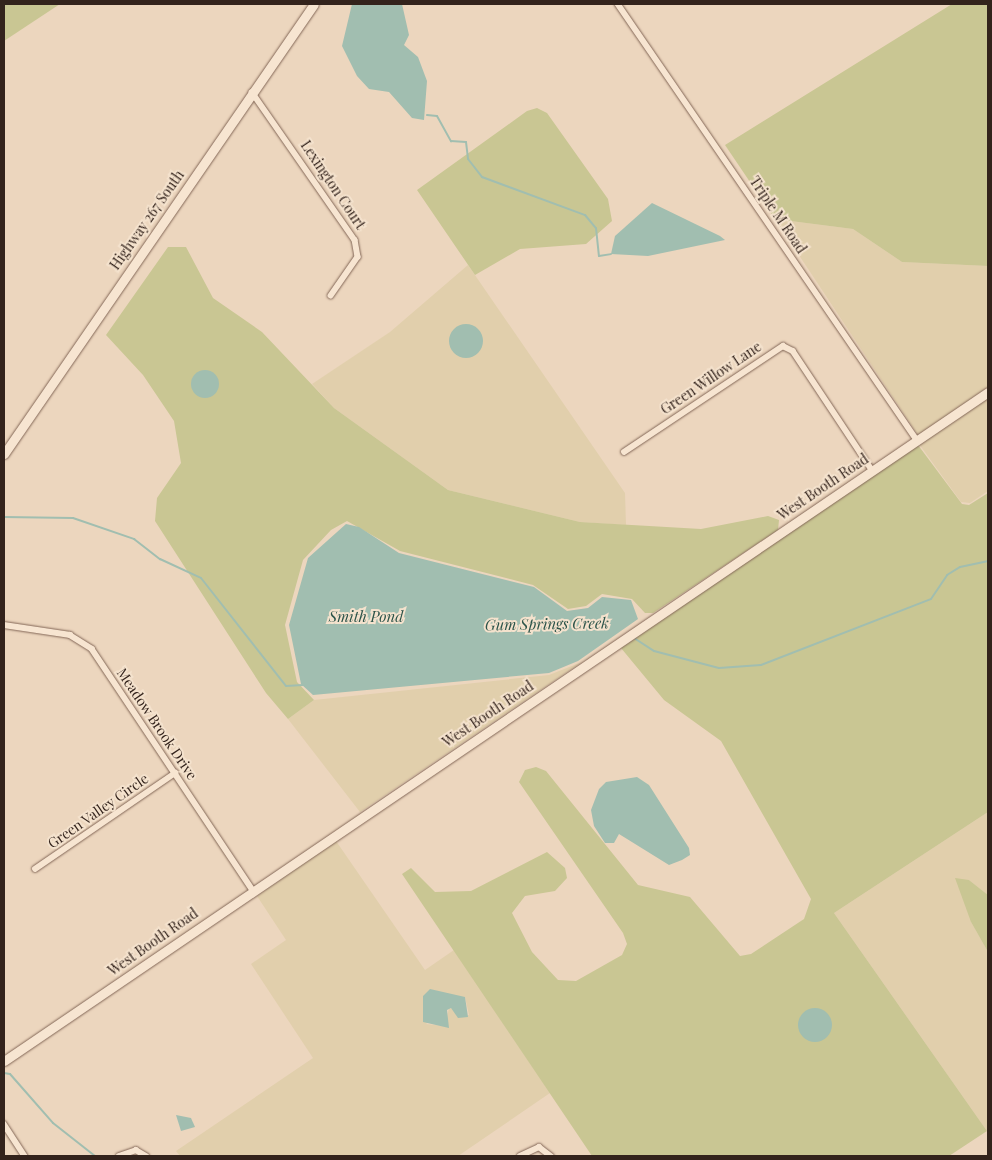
<!DOCTYPE html>
<html>
<head>
<meta charset="utf-8">
<style>
	body { margin:0 }
	#map { position:relative; width:992px; height:1160px; overflow:hidden; background:#ecd6be; font-family:"Playfair Display",serif }
	div>[style] { position:absolute }
	.farmland>* { inset:0; background:#e1cfac }
	.green>* { inset:0; background:#c9c693 }
	.water>* { inset:0; background:#a1beb0 }
	.round { border-radius:50% }
	.stream>* { height:2px; margin:-1px; padding:0 1px; transform-origin:1px; border-radius:1px; background:#a1beb0 }
	.roads { filter:drop-shadow(0 0 1px #836757) drop-shadow(0 0 1px #836757) }
	.street>* { height:5.5px; margin:-2.75px; padding:0 2.75px; transform-origin:2.75px; border-radius:2.75px; background:#f7e5d1 }
	.secondary>* { height:9px; margin:-4.5px; padding:0 4.5px; transform-origin:4.5px; border-radius:4.5px; background:#f7e5d1 }
	span { translate:-50% -50%; white-space:nowrap; text-align:center; line-height:1.15; -webkit-text-stroke:4px #f4e2cd; paint-order:stroke }
	.street-label { font-size:14px; color:#33231c }
	.water-label { font-size:15px; color:#2b5349; font-style:italic }
	.frame { position:absolute; inset:0; border:5px solid #33231c; pointer-events:none }
</style>
</head>
<body>
<div id="map">
	<div class="farmland">
		<i style="clip-path:polygon(775px 219px,853px 229px,902px 262px,988px 266px,988px 387px,918px 435px)"></i>
		<i style="clip-path:polygon(468px 265px,625px 493px,626px 525px,580px 522px,448px 490px,334px 408px,312px 384px,390px 332px)"></i>
		<i style="clip-path:polygon(988px 397px,988px 491px,970px 503px,961px 502px,919px 444px)"></i>
		<i style="clip-path:polygon(582px 662px,360px 812px,288px 719px,314px 700px,549px 675px)"></i>
		<i style="clip-path:polygon(988px 812px,988px 895px,969px 880px,971px 922px,988px 952px,987px 1131px,834px 913px)"></i>
		<i style="clip-path:polygon(evenodd,336px 841px,425px 970px,454px 950px,550px 1093px,458px 1156px,180px 1156px,176px 1151px,313px 1058px,251px 964px,286px 940px,257px 896px,336px 841px,465px 997px,469px 1015px,457px 1016px,455px 1009px,449px 1008px,445px 1026px,426px 1024px,465px 997px)"></i>
	</div>
	<div class="green">
		<i style="clip-path:polygon(4px 4px,60px 4px,4px 41px)"></i>
		<i style="clip-path:polygon(952px 4px,988px 4px,988px 266px,902px 262px,853px 229px,775px 219px,725px 145px)"></i>
		<i style="clip-path:polygon(537px 108px,547px 113px,608px 199px,612px 221px,586px 244px,520px 249px,475px 275px,417px 190px,527px 111px)"></i>
		<i style="clip-path:polygon(168px 247px,186px 247px,213px 298px,262px 332px,334px 408px,448px 490px,580px 522px,701px 529px,768px 516px,779px 520px,778px 530px,653px 613px,645px 613px,632px 599px,602px 594px,586px 606px,568px 609px,533px 585px,400px 551px,347px 521px,331px 530px,303px 560px,285px 625px,297px 682px,314px 700px,288px 719px,266px 693px,155px 521px,157px 498px,181px 463px,174px 421px,143px 375px,106px 335px)"></i>
		<i style="clip-path:polygon(918px 445px,962px 504px,969px 505px,988px 493px,988px 812px,834px 913px,987px 1131px,949px 1156px,592px 1156px,402px 874px,411px 868px,435px 892px,471px 891px,547px 852px,565px 868px,567px 878px,555px 891px,525px 896px,512px 913px,532px 952px,558px 980px,576px 981px,622px 955px,627px 944px,623px 933px,519px 782px,525px 770px,536px 767px,546px 771px,638px 885px,690px 897px,740px 956px,751px 954px,804px 919px,811px 899px,721px 741px,664px 700px,621px 648px)"></i>
		<i style="clip-path:polygon(955px 878px,969px 880px,988px 895px,988px 952px,971px 922px)"></i>
	</div>
	<div class="water">
		<i style="clip-path:polygon(352px 4px,402px 4px,409px 35px,404px 45px,418px 57px,427px 81px,424px 120px,412px 118px,389px 92px,369px 89px,357px 76px,342px 46px)"></i>
		<i style="clip-path:polygon(652px 203px,720px 236px,725px 240px,648px 256px,611px 254px,615px 236px)"></i>
		<i class="round" style="left:449px;top:324px;width:34px;height:34px"></i>
		<i class="round" style="left:191px;top:370px;width:28px;height:28px"></i>
		<i style="clip-path:polygon(346px 524px,359px 527px,399px 553px,534px 587px,567px 611px,588px 608px,602px 597px,631px 600px,638px 619px,578px 661px,549px 673px,313px 695px,301px 684px,289px 625px,308px 558px)"></i>
		<i style="clip-path:polygon(637px 777px,649px 785px,689px 848px,690px 855px,682px 860px,669px 865px,619px 834px,614px 843px,605px 843px,594px 826px,591px 810px,599px 789px,606px 782px)"></i>
		<i style="clip-path:polygon(430px 989px,465px 997px,468px 1017px,458px 1018px,451px 1008px,447px 1010px,449px 1028px,423px 1022px,423px 996px)"></i>
		<i class="round" style="left:798px;top:1008px;width:34px;height:34px"></i>
		<i style="clip-path:polygon(176px 1115px,191px 1118px,195px 1127px,181px 1131px)"></i>
	</div>
	<div class="stream">
		<i style="left:427px;top:115px;width:10px;rotate:6deg"></i>
		<i style="left:437px;top:116px;width:29px;rotate:61deg"></i>
		<i style="left:451px;top:141px;width:15px;rotate:4deg"></i>
		<i style="left:466px;top:142px;width:17px;rotate:83deg"></i>
		<i style="left:468px;top:159px;width:23px;rotate:52deg"></i>
		<i style="left:482px;top:177px;width:110px;rotate:20.3deg"></i>
		<i style="left:585px;top:215px;width:17px;rotate:50deg"></i>
		<i style="left:596px;top:228px;width:28px;rotate:84deg"></i>
		<i style="left:599px;top:256px;width:12px;rotate:-9deg"></i>
		<i style="left:4px;top:517px;width:69px;rotate:0.8deg"></i>
		<i style="left:73px;top:518px;width:65px;rotate:19deg"></i>
		<i style="left:134px;top:539px;width:33px;rotate:38deg"></i>
		<i style="left:160px;top:559px;width:45px;rotate:24.9deg"></i>
		<i style="left:201px;top:578px;width:137px;rotate:51.8deg"></i>
		<i style="left:286px;top:686px;width:17px;rotate:-3deg"></i>
		<i style="left:634px;top:638px;width:24px;rotate:33deg"></i>
		<i style="left:654px;top:651px;width:67px;rotate:14.7deg"></i>
		<i style="left:719px;top:668px;width:42px;rotate:-4.1deg"></i>
		<i style="left:761px;top:665px;width:182px;rotate:-21.2deg"></i>
		<i style="left:931px;top:599px;width:29px;rotate:-56deg"></i>
		<i style="left:947px;top:575px;width:15px;rotate:-32deg"></i>
		<i style="left:960px;top:567px;width:29px;rotate:-12deg"></i>
		<i style="left:4px;top:1073px;width:6px;rotate:9deg"></i>
		<i style="left:10px;top:1074px;width:65px;rotate:48.7deg"></i>
		<i style="left:53px;top:1123px;width:53px;rotate:38.2deg"></i>
	</div>
	<div class="roads">
		<div class="street">
			<i style="left:618px;top:4px;width:529px;rotate:55.56deg"></i>
			<i style="left:252px;top:92px;width:180px;rotate:55.2deg"></i>
			<i style="left:355px;top:240px;width:17px;rotate:80deg"></i>
			<i style="left:358px;top:257px;width:47px;rotate:124.7deg"></i>
			<i style="left:624px;top:452px;width:191px;rotate:-33.7deg"></i>
			<i style="left:783px;top:346px;width:11px;rotate:27deg"></i>
			<i style="left:793px;top:351px;width:143px;rotate:56.4deg"></i>
			<i style="left:4px;top:625px;width:67px;rotate:8.6deg"></i>
			<i style="left:70px;top:635px;width:26px;rotate:32deg"></i>
			<i style="left:92px;top:649px;width:290px;rotate:56.3deg"></i>
			<i style="left:35px;top:869px;width:170px;rotate:-34.4deg"></i>
			<i style="left:4px;top:1124px;width:38px;rotate:57deg"></i>
			<i style="left:119px;top:1156px;width:18px;rotate:-19deg"></i>
			<i style="left:136px;top:1150px;width:12px;rotate:31deg"></i>
			<i style="left:520px;top:1156px;width:21px;rotate:-25deg"></i>
			<i style="left:539px;top:1147px;width:15px;rotate:37deg"></i>
		</div>
		<div class="secondary">
			<i style="left:4px;top:454px;width:546px;rotate:-55.44deg"></i>
			<i style="left:4px;top:1061px;width:1190px;rotate:-34.21deg"></i>
		</div>
	</div>
	<div class="street-label">
		<span style="left:333px;top:185px;rotate:56deg">Lexington Court</span>
		<span style="left:778px;top:215px;rotate:56deg">Triple M Road</span>
		<span style="left:147px;top:220px;rotate:-55deg">Highway 267 South</span>
		<span style="left:711px;top:378px;rotate:-34deg">Green Willow Lane</span>
		<span style="left:823px;top:487px;rotate:-34deg">West Booth Road</span>
		<span style="left:488px;top:714px;rotate:-34deg">West Booth Road</span>
		<span style="left:157px;top:724px;rotate:56deg">Meadow Brook Drive</span>
		<span style="left:98px;top:811px;rotate:-35deg">Green Valley Circle</span>
		<span style="left:153px;top:942px;rotate:-35deg">West Booth Road</span>
	</div>
	<div class="water-label">
		<span style="left:366px;top:617px">Smith Pond</span>
		<span style="left:547px;top:624px;rotate:-1deg">Gum Springs Creek</span>
	</div>
	<div class="frame"></div>
</div>
</body>
</html>
